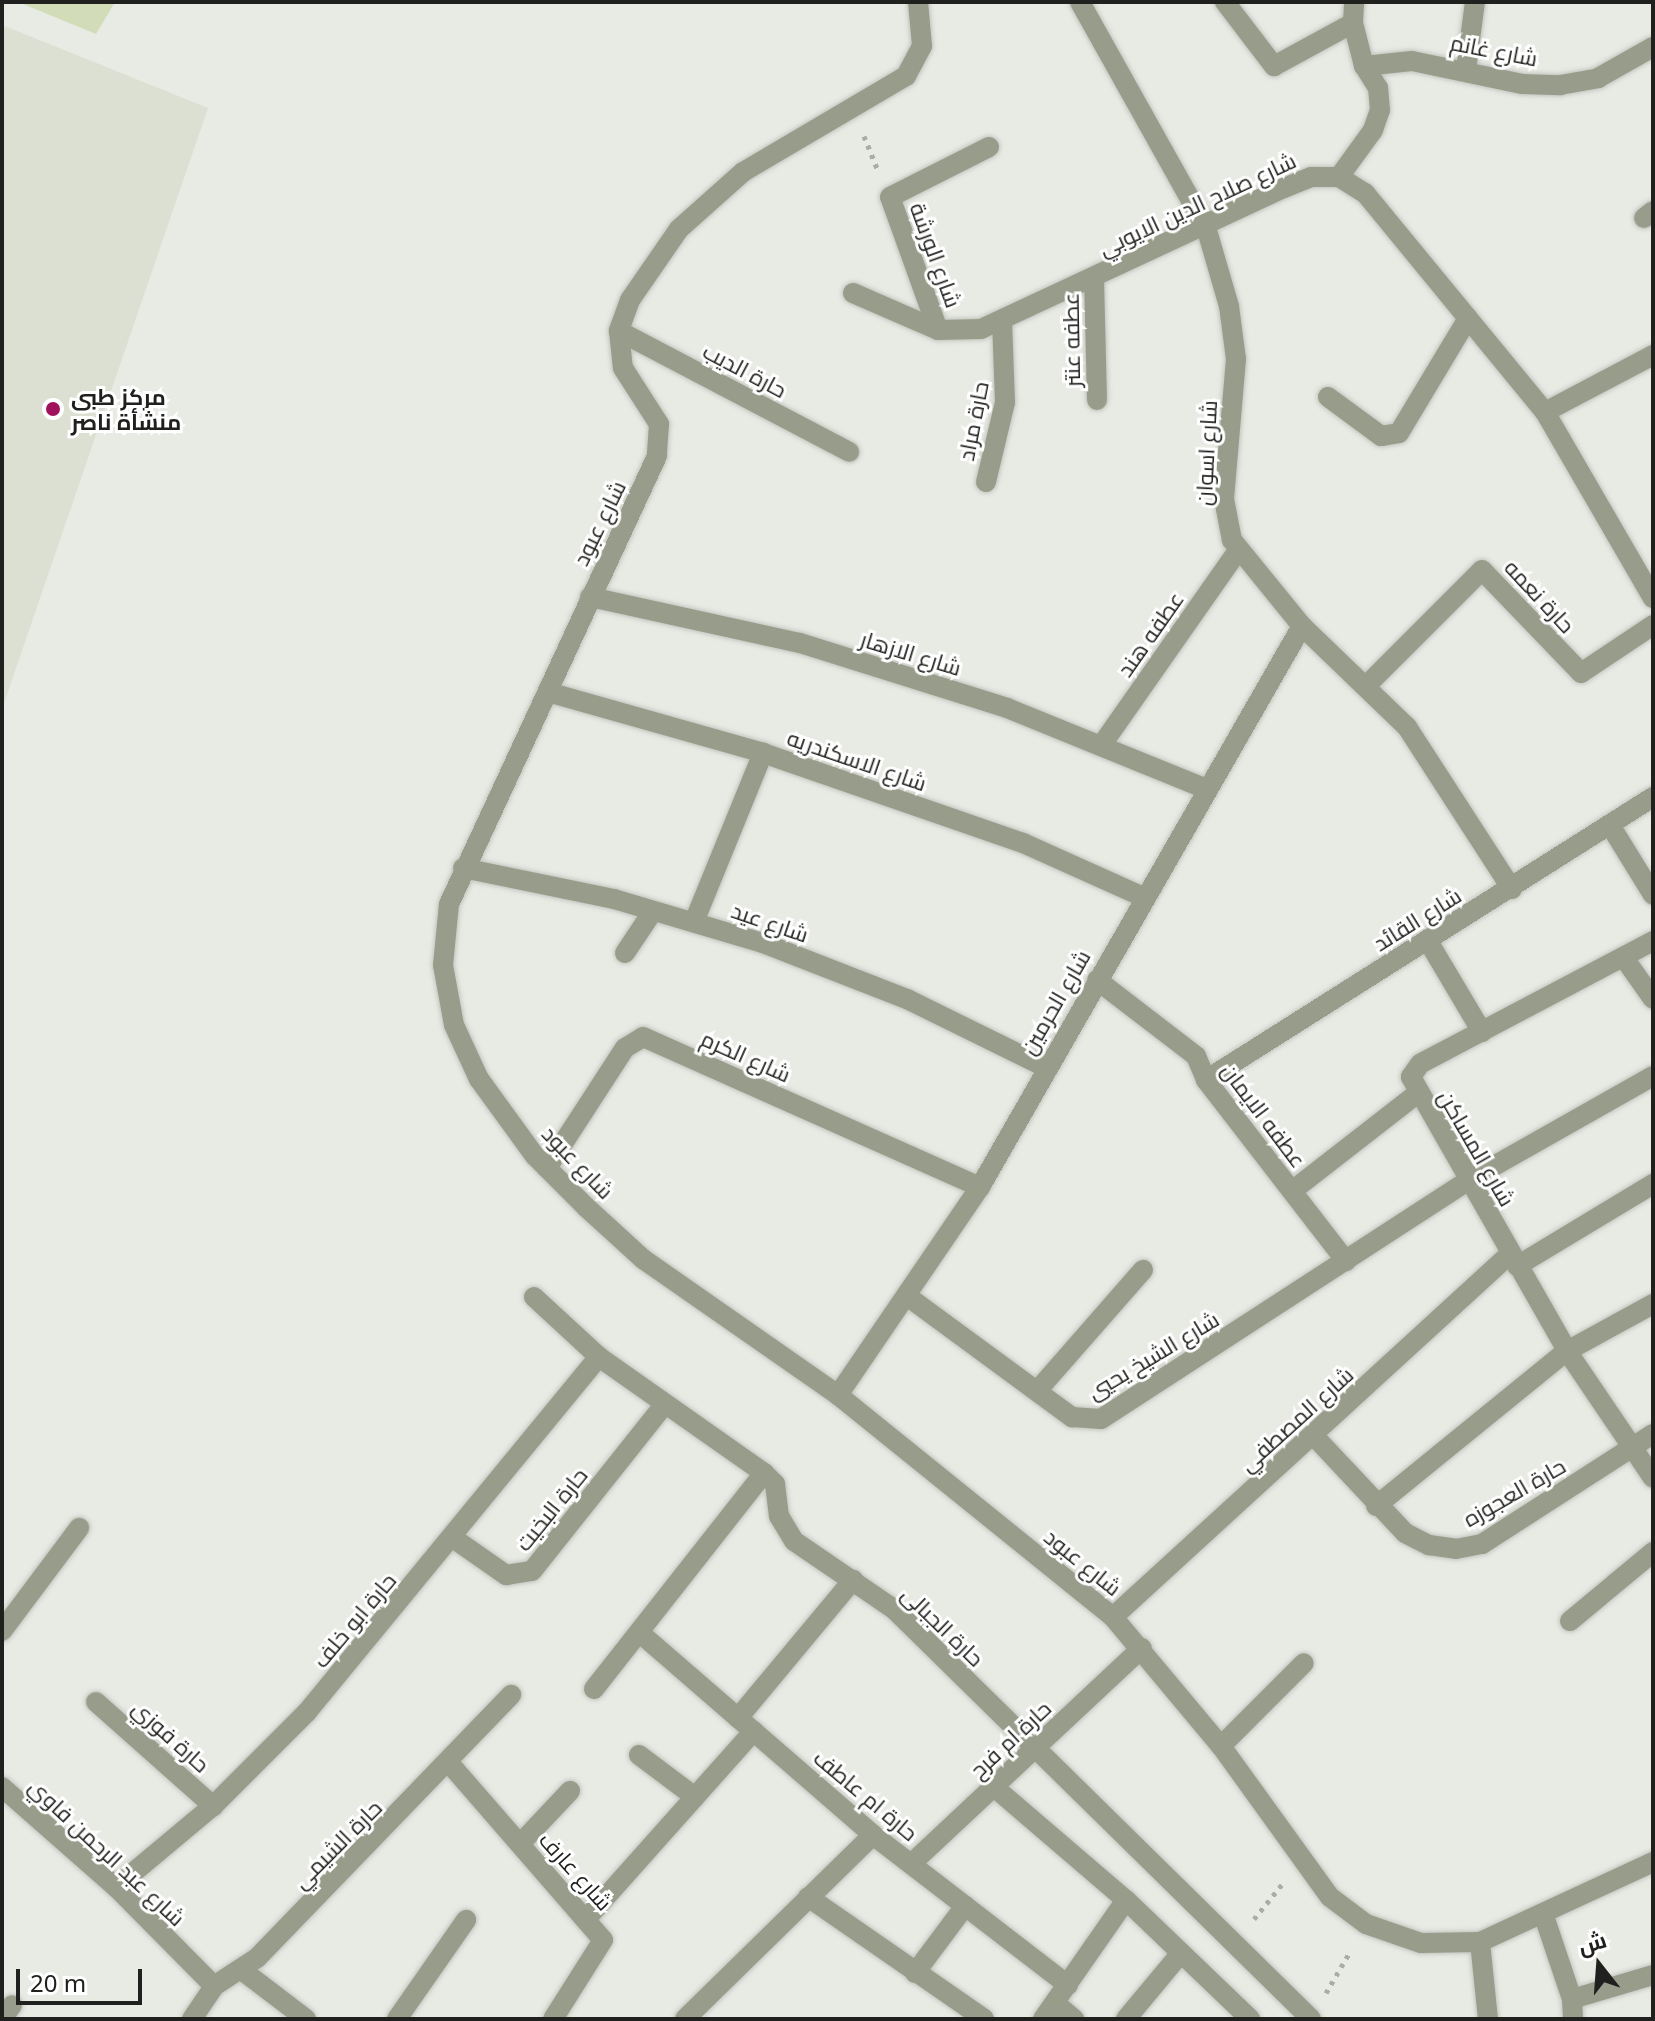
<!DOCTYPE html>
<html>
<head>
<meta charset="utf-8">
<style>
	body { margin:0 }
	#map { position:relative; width:1655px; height:2021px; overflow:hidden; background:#e8eae4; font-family:"Noto Sans",Cairo,sans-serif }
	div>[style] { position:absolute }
	.built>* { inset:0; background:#dce0d2 }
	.green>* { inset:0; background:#d2dcb8 }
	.path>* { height:5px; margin-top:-2.5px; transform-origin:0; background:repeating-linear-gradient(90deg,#aaaca7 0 4px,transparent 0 10px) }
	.roads { filter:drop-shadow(0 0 2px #c4c6c0) drop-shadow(0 0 2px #c4c6c0) }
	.street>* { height:20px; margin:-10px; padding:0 10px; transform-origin:10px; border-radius:10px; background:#989d8b }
	.dots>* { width:22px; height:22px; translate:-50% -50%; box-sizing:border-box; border:4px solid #fff; border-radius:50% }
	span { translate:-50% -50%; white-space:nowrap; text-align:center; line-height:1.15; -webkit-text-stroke:6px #fff; paint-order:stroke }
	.street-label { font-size:22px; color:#20201e }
	.poi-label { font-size:22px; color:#20201e; font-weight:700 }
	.left { translate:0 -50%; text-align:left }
	.frame { position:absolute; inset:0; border:4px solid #20201e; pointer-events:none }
	.north { position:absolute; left:1559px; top:1925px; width:80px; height:80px; -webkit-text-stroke:6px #fff; paint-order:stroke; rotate:343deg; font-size:22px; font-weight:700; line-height:32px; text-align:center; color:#20201e }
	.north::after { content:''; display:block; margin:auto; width:28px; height:36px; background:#20201e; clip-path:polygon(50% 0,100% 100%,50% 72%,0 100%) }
	.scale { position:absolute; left:16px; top:1969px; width:126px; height:36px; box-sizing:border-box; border:4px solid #20201e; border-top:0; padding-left:10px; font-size:24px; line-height:28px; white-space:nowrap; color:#20201e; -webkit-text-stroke:6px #fff; paint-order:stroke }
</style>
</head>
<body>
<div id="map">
	<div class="built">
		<i style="clip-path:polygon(2px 25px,208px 108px,2px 709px)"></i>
	</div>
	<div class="green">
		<i style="clip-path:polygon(18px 2px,115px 2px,96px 34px)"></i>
	</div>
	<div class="path">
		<i style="left:864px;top:136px;width:38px;rotate:68deg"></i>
		<i style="left:1254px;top:1919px;width:46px;rotate:-51.1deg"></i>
		<i style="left:1326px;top:1993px;width:50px;rotate:-59.8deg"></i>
	</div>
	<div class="roads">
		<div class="street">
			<i style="left:918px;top:2px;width:44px;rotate:84.8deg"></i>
			<i style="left:922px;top:46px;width:34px;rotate:118deg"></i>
			<i style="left:906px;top:76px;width:189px;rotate:149.5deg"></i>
			<i style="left:743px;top:172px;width:86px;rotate:138.3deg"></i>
			<i style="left:679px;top:229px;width:86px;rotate:124.6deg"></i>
			<i style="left:630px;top:300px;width:33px;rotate:110deg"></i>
			<i style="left:619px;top:331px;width:37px;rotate:84deg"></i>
			<i style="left:623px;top:368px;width:67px;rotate:57.3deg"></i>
			<i style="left:659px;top:424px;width:32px;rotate:94deg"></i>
			<i style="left:657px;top:456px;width:494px;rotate:114.9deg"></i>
			<i style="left:449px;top:904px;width:61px;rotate:95.6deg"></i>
			<i style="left:443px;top:965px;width:61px;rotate:79.6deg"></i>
			<i style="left:454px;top:1025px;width:60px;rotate:65.2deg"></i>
			<i style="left:479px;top:1079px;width:95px;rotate:54deg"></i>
			<i style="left:535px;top:1156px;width:72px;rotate:45deg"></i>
			<i style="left:586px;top:1207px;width:77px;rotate:42.4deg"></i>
			<i style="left:643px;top:1259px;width:238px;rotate:34.9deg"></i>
			<i style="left:838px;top:1395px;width:353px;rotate:38.9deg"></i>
			<i style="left:1113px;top:1617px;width:168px;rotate:50.1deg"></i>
			<i style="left:1221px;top:1746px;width:186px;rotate:54.2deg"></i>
			<i style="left:1330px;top:1897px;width:45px;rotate:36.9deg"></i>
			<i style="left:1366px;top:1924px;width:58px;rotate:19.1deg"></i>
			<i style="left:1421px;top:1943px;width:59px;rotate:-1deg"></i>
			<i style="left:1480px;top:1942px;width:191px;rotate:-24.8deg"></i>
			<i style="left:1080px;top:2px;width:258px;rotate:60.8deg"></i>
			<i style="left:1206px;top:227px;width:82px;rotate:73.8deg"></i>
			<i style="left:1229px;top:306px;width:53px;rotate:82.5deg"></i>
			<i style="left:1236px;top:359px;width:141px;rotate:94.9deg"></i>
			<i style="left:1224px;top:499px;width:42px;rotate:79deg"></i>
			<i style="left:1232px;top:540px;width:111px;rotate:50.9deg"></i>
			<i style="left:1302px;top:626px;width:146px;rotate:43.9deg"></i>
			<i style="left:1407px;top:727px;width:193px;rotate:57.1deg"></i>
			<i style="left:1225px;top:2px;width:81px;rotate:52.6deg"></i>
			<i style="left:1274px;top:66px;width:90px;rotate:-28.6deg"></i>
			<i style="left:1364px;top:66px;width:48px;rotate:-5.9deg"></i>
			<i style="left:1412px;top:61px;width:112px;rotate:11.8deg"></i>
			<i style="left:1522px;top:84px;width:38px;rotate:2deg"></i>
			<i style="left:1560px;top:85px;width:39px;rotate:-10deg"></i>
			<i style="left:1598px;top:78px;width:63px;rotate:-29.4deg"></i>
			<i style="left:1466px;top:70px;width:69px;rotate:-82.5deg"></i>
			<i style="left:1339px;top:177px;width:58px;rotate:-54.1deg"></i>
			<i style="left:1373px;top:130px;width:21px;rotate:-71deg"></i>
			<i style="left:1380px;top:110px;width:22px;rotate:-95deg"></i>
			<i style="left:1378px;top:88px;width:26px;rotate:-122deg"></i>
			<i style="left:1364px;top:66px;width:44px;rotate:-104.3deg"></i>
			<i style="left:1353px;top:23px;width:21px;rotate:-87deg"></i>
			<i style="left:1644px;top:218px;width:11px;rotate:-38deg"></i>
			<i style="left:1094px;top:278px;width:122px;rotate:88.6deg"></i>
			<i style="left:853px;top:293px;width:93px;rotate:23.5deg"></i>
			<i style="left:938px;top:330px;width:43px;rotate:-1.3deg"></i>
			<i style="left:981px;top:329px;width:334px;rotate:-25deg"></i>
			<i style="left:1284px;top:188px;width:29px;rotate:-22deg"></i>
			<i style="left:1311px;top:177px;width:28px"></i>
			<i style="left:1339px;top:177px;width:31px;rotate:32deg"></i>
			<i style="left:1365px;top:193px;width:283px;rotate:50.6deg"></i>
			<i style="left:1545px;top:412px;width:215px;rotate:59.9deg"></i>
			<i style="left:938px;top:330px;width:141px;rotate:-109.8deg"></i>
			<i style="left:890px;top:197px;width:111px;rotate:-26.8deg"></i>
			<i style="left:619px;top:331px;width:260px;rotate:27.7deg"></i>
			<i style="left:1328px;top:397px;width:66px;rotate:36.3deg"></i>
			<i style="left:1381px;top:436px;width:18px;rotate:-9deg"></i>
			<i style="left:1399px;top:433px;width:134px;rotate:-59deg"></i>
			<i style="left:1545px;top:412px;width:122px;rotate:-27.8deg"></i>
			<i style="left:986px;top:482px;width:82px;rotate:-76.6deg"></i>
			<i style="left:1005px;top:402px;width:82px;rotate:-92.1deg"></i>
			<i style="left:590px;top:597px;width:215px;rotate:12.4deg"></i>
			<i style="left:800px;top:643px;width:217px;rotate:17.4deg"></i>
			<i style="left:1007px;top:708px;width:215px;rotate:22.1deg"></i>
			<i style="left:1368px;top:684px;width:161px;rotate:-45deg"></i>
			<i style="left:1482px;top:570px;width:143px;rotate:46.1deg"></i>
			<i style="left:1581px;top:673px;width:87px;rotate:-33.7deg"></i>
			<i style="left:548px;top:692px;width:223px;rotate:15.8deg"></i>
			<i style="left:763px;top:753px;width:275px;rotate:19.1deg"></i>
			<i style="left:1023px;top:843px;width:132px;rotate:24.2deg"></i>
			<i style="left:1101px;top:746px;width:239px;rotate:-55deg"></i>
			<i style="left:1610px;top:825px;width:82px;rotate:58.4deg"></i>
			<i style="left:463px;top:868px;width:154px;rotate:11.6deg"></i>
			<i style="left:614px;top:899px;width:155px;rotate:16.5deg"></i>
			<i style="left:763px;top:943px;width:155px;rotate:21.3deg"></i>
			<i style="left:907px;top:999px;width:154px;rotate:26.2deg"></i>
			<i style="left:694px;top:922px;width:183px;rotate:-67.8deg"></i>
			<i style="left:1428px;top:941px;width:106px;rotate:59.3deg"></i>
			<i style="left:1653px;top:941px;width:263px;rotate:152.2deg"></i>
			<i style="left:1420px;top:1064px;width:16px;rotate:125deg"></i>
			<i style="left:1411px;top:1077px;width:315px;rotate:60.3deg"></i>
			<i style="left:1567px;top:1351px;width:153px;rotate:55.9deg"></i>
			<i style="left:625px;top:953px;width:50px;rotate:-56.3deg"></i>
			<i style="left:1624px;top:958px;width:50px;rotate:54.7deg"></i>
			<i style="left:1097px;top:980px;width:125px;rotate:37.5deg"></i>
			<i style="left:1196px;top:1056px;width:26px;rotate:67deg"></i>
			<i style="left:1206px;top:1080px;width:229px;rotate:52.3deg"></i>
			<i style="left:1206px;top:1080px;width:529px;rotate:-32.34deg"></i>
			<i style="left:547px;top:1168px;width:143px;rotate:-57deg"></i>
			<i style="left:625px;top:1048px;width:21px;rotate:-31deg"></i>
			<i style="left:643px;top:1037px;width:369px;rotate:24deg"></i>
			<i style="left:1292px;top:1191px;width:160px;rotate:-37.9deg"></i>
			<i style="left:1517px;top:1266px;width:159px;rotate:-31.1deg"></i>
			<i style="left:907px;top:1296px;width:205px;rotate:36.3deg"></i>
			<i style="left:1072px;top:1417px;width:29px;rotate:4deg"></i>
			<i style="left:1101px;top:1419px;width:439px;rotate:-33deg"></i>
			<i style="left:1469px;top:1180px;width:211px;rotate:-29.5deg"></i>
			<i style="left:534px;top:1297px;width:88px;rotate:42.7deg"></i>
			<i style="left:599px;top:1357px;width:202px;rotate:35.1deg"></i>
			<i style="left:764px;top:1473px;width:16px;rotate:45deg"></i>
			<i style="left:775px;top:1484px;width:32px;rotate:83deg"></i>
			<i style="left:779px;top:1516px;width:29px;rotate:59deg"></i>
			<i style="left:794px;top:1541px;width:122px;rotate:34.3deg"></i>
			<i style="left:895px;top:1610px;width:583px;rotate:44.51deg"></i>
			<i style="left:1037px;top:1391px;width:161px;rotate:-48.8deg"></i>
			<i style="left:838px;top:1395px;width:252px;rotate:-55.7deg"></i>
			<i style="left:980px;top:1187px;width:647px;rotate:-60.15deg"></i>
			<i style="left:1314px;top:1436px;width:133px;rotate:46.8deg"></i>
			<i style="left:1405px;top:1533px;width:27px;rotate:27deg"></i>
			<i style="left:1429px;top:1545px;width:27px;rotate:8deg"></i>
			<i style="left:1456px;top:1549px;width:26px;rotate:-11deg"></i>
			<i style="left:1482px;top:1544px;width:203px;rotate:-32.8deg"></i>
			<i style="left:1376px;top:1506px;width:246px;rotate:-39.1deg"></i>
			<i style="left:1567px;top:1351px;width:98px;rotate:-28.7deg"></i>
			<i style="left:453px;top:1538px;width:65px;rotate:34.9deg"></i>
			<i style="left:506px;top:1575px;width:26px;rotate:-9deg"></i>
			<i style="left:532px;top:1571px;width:213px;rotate:-51.5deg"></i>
			<i style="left:1113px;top:1617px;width:538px;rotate:-42.44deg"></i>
			<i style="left:1570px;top:1621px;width:108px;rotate:-39.7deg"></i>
			<i style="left:2px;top:1631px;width:129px;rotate:-53.2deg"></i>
			<i style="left:640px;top:1633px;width:308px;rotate:40.9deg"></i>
			<i style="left:873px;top:1835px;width:246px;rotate:37.6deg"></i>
			<i style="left:594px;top:1689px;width:275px;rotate:-51.8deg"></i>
			<i style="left:96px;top:1702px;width:157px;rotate:41.6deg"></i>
			<i style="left:738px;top:1718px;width:180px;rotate:-50.2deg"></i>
			<i style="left:1221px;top:1746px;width:117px;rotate:-45deg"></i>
			<i style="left:639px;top:1755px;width:70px;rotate:36.9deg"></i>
			<i style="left:450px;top:1764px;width:233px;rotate:49deg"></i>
			<i style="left:603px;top:1940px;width:93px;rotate:122.3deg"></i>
			<i style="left:2px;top:1787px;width:152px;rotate:41.3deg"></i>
			<i style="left:116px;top:1887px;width:139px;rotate:45.3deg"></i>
			<i style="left:994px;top:1787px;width:174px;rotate:40.6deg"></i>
			<i style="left:1126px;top:1900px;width:172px;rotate:43.8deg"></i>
			<i style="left:520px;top:1844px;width:73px;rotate:-46.7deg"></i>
			<i style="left:911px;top:1864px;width:316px;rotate:-43.1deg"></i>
			<i style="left:116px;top:1887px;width:126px;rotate:-39.9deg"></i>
			<i style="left:213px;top:1806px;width:133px;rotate:-45deg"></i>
			<i style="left:307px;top:1712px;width:460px;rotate:-50.6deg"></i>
			<i style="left:808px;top:1897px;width:214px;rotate:34.7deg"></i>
			<i style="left:1544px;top:1916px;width:88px;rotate:71.4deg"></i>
			<i style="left:1572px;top:1999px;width:20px;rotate:87deg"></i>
			<i style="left:588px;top:1917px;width:249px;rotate:-48.3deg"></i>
			<i style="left:1480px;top:1942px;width:77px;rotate:84.1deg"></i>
			<i style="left:243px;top:1971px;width:79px;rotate:37.3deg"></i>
			<i style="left:915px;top:1973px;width:84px;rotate:-53.3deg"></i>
			<i style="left:1572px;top:1999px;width:84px;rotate:-16.5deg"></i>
			<i style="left:1055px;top:2003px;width:25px;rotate:40deg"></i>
			<i style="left:2px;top:2019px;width:17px;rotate:-54deg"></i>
			<i style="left:192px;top:2019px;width:40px;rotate:-56deg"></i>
			<i style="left:214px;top:1986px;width:51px;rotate:-33.1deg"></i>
			<i style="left:257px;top:1958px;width:366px;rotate:-46deg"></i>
			<i style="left:397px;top:2019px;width:121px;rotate:-55.1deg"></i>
			<i style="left:685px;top:2019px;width:263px;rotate:-44.4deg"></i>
			<i style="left:1043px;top:2019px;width:145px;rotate:-55.1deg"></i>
			<i style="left:1126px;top:2019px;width:86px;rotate:-50.2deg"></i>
		</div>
	</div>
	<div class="dots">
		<i style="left:53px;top:409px;background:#a0125b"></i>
	</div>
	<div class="street-label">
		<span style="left:1494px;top:50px;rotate:11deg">شارع غانم</span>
		<span style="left:1197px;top:204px;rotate:-25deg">شارع صلاح الدين الايوبي</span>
		<span style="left:936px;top:255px;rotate:70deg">شارع الورشة</span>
		<span style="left:1071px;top:340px;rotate:-91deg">عطفه عنتر</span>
		<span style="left:745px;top:370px;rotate:28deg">حارة الديب</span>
		<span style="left:973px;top:421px;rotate:-79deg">حارة مراد</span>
		<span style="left:1206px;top:453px;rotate:-87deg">شارع اسوان</span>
		<span style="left:599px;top:523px;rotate:-64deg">شارع عبود</span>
		<span style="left:1540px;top:596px;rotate:47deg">حارة نعمه</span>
		<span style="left:1150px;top:634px;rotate:-55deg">عطفه هند</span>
		<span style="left:911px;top:653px;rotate:17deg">شارع الازهار</span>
		<span style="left:857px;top:760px;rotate:19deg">شارع الاسكندريه</span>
		<span style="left:1417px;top:919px;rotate:-32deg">شارع القائد</span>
		<span style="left:770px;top:922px;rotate:19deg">شارع عيد</span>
		<span style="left:1055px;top:1002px;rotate:-60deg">شارع الحرمين</span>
		<span style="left:746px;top:1056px;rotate:24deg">شارع الكرم</span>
		<span style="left:1264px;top:1115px;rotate:53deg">عطفه الايمان</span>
		<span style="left:1477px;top:1148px;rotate:60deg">شارع المساكن</span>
		<span style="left:578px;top:1162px;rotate:46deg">شارع عبود</span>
		<span style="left:1153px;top:1355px;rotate:-31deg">شارع الشيخ يحيي</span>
		<span style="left:1296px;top:1419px;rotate:-42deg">شارع المصطفي</span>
		<span style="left:1514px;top:1492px;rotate:-30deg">حارة العجوزه</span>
		<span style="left:551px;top:1509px;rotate:-51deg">حارة البخيت</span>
		<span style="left:1083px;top:1562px;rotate:39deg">شارع عبود</span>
		<span style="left:354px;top:1620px;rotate:-50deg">حارة ابو خلف</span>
		<span style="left:943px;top:1626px;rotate:44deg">حارة الجبالى</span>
		<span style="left:171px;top:1736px;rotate:42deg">حارة فوزي</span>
		<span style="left:1010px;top:1739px;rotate:-43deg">حارة ام فرح</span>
		<span style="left:866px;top:1795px;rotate:40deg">حارة ام عاطف</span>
		<span style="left:337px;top:1844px;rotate:-45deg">حارة الشيمي</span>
		<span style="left:107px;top:1852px;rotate:43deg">شارع عبد الرحمن فاوي</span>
		<span style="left:576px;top:1871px;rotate:48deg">شارع عارف</span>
	</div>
	<div class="poi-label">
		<span class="left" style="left:71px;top:409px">مركز طبى<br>منشأة ناصر</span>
	</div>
	<div class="frame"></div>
	<div class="north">ش</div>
	<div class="scale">20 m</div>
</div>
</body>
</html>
